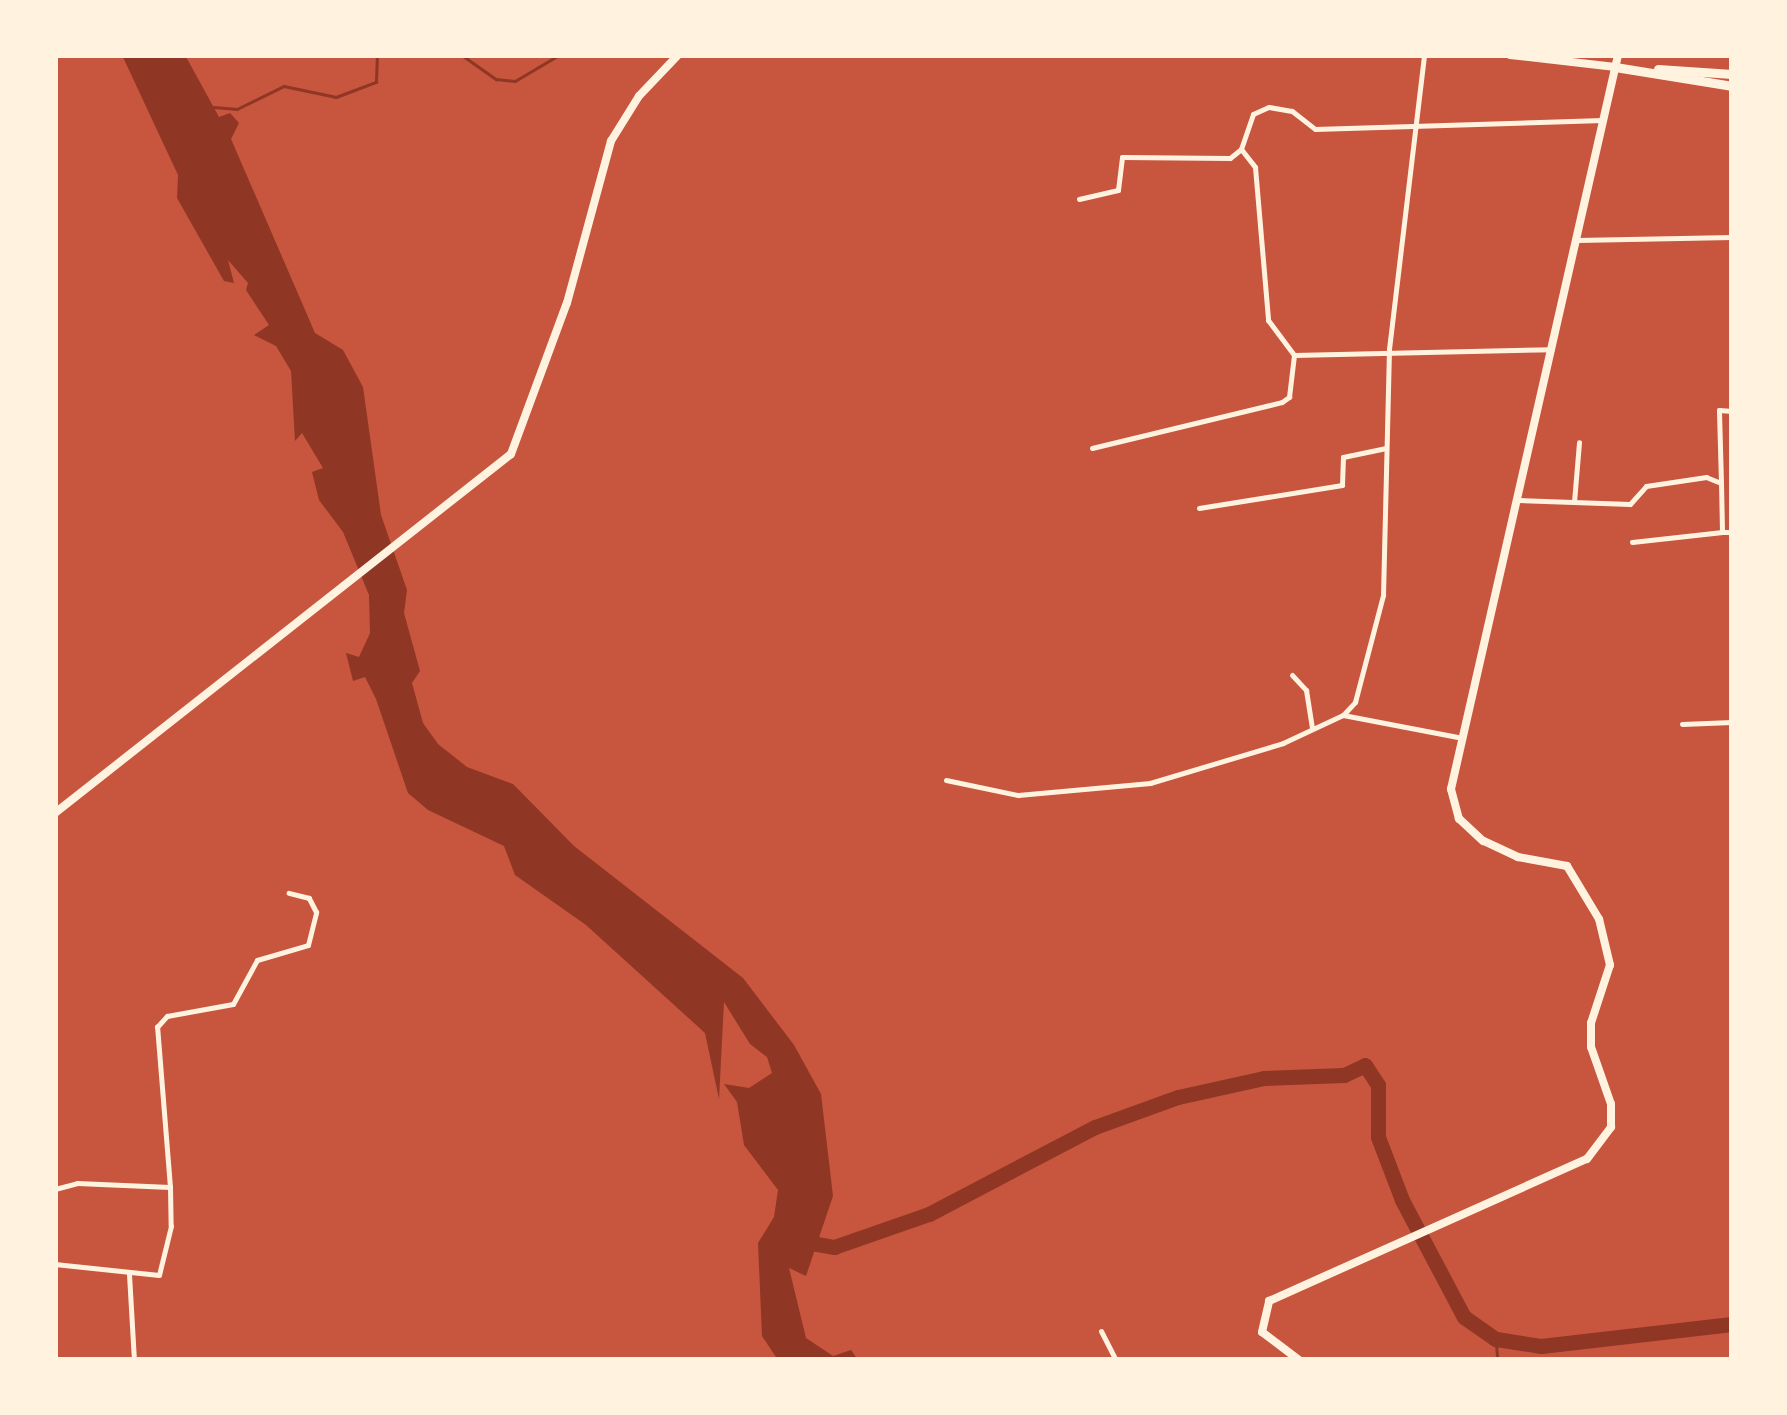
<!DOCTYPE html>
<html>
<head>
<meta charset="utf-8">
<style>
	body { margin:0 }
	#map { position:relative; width:1787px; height:1415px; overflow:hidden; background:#c8553d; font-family:Overpass,sans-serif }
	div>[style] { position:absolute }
	.water>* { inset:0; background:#8f3625 }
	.stream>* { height:2.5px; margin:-1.25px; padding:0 1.25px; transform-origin:1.25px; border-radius:1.25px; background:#8f3625 }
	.river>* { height:15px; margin:-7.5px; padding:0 7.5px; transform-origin:7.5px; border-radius:7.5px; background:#8f3625 }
	.minor>* { height:5px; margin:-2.5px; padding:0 2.5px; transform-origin:2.5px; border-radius:2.5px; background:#fff3e0 }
	.primary>* { height:8px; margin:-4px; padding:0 4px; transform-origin:4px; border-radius:4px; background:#fff3e0 }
	.motorway>* { height:9px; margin:-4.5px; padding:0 4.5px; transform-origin:4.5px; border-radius:4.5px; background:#fff3e0 }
	span { translate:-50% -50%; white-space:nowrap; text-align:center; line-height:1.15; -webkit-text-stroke:10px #fff3e0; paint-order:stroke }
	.frame { position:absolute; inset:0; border:58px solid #fff3e0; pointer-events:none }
</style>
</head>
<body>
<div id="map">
	<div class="water">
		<i style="clip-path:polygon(122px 55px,185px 55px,219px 117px,230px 113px,239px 123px,231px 139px,315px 333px,343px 350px,363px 387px,381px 515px,407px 590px,404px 613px,420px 671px,412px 683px,423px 723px,438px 744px,467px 767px,513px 784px,574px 846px,743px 978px,794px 1045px,821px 1094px,833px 1196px,806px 1276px,789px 1268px,806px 1338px,833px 1356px,851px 1350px,858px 1360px,778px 1360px,762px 1336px,758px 1243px,774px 1217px,778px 1190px,744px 1145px,737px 1102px,724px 1084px,749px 1088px,772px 1073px,767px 1057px,750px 1044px,724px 1002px,719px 1099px,705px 1033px,586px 925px,515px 875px,504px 846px,428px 810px,408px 793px,376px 699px,365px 677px,353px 681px,346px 653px,359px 657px,370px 633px,369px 595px,343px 532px,319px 500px,312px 472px,323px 468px,302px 433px,295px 441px,291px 371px,276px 346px,254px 335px,269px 325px,246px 290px,248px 283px,228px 260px,234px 283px,224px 281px,177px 198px,178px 175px)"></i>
	</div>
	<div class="stream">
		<i style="left:462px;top:55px;width:42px;rotate:35.2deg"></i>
		<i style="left:496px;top:79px;width:19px;rotate:6deg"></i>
		<i style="left:515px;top:81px;width:51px;rotate:-30.6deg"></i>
		<i style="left:214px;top:107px;width:23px;rotate:5deg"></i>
		<i style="left:237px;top:109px;width:52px;rotate:-26.1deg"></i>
		<i style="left:284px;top:86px;width:53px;rotate:11.9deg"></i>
		<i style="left:336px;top:97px;width:43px;rotate:-20.6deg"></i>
		<i style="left:376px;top:82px;width:27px;rotate:-88deg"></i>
		<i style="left:1496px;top:1339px;width:21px;rotate:85deg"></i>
	</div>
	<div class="river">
		<i style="left:800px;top:1241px;width:35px;rotate:10deg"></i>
		<i style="left:834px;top:1247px;width:101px;rotate:-19.2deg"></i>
		<i style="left:929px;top:1214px;width:187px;rotate:-27.7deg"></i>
		<i style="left:1095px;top:1127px;width:88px;rotate:-19.9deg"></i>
		<i style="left:1178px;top:1097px;width:88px;rotate:-12.5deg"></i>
		<i style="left:1264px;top:1078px;width:80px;rotate:-2.1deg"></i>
		<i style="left:1344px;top:1075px;width:23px;rotate:-25deg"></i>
		<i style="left:1365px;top:1065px;width:24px;rotate:57deg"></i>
		<i style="left:1378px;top:1085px;width:52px;rotate:90deg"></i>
		<i style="left:1378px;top:1137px;width:67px;rotate:69.1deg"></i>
		<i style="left:1402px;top:1200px;width:132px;rotate:62.1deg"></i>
		<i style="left:1464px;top:1317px;width:39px;rotate:35deg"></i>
		<i style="left:1496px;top:1339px;width:46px;rotate:8.8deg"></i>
		<i style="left:1541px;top:1346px;width:192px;rotate:-6.6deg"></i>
	</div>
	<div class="minor">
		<i style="left:1241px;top:149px;width:23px;rotate:52deg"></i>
		<i style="left:1255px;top:167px;width:154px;rotate:85.1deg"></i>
		<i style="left:1268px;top:320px;width:44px;rotate:53.4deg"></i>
		<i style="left:1079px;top:199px;width:40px;rotate:-13deg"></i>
		<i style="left:1118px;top:190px;width:33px;rotate:-83deg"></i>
		<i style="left:1122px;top:157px;width:108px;rotate:0.5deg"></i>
		<i style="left:1230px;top:158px;width:14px;rotate:-39deg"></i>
		<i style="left:1241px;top:149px;width:37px;rotate:-71deg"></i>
		<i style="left:1253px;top:114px;width:17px;rotate:-24deg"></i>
		<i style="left:1269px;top:107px;width:23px;rotate:10deg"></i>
		<i style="left:1292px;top:111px;width:29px;rotate:38deg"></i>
		<i style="left:1315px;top:129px;width:288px;rotate:-1.8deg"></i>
		<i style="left:1577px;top:240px;width:155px;rotate:-1.1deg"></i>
		<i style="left:1092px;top:448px;width:195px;rotate:-13.6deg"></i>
		<i style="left:1282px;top:402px;width:9px;rotate:-36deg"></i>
		<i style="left:1289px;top:397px;width:42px;rotate:-83.2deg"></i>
		<i style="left:1294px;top:355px;width:258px;rotate:-1.3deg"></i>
		<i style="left:1721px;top:483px;width:49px;rotate:88.8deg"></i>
		<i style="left:1722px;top:532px;width:10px"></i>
		<i style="left:1518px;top:500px;width:112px;rotate:2deg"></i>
		<i style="left:1630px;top:504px;width:24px;rotate:-48deg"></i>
		<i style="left:1646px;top:486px;width:61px;rotate:-8.5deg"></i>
		<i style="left:1706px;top:477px;width:16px;rotate:22deg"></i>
		<i style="left:1721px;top:483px;width:73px;rotate:-91.6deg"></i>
		<i style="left:1719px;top:410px;width:13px;rotate:4deg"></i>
		<i style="left:1574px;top:502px;width:60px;rotate:-85.2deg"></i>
		<i style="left:1199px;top:508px;width:145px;rotate:-9.1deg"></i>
		<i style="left:1342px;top:485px;width:28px;rotate:-88deg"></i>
		<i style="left:1343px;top:457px;width:44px;rotate:-11.8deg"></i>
		<i style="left:1632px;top:542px;width:91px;rotate:-6.3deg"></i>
		<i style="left:1292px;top:675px;width:21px;rotate:47deg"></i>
		<i style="left:1306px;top:690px;width:37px;rotate:81deg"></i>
		<i style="left:1343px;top:715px;width:18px;rotate:-47deg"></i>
		<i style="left:1355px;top:702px;width:111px;rotate:-75.3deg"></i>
		<i style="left:1383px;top:595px;width:246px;rotate:-88.6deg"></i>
		<i style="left:1389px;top:349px;width:296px;rotate:-83.2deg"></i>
		<i style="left:1682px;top:724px;width:50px;rotate:-2.3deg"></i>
		<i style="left:946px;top:780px;width:74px;rotate:11.8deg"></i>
		<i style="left:1018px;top:795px;width:133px;rotate:-5.2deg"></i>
		<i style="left:1150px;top:783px;width:139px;rotate:-16.7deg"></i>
		<i style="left:1283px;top:743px;width:66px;rotate:-25deg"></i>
		<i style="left:1343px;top:715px;width:122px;rotate:10.9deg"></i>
		<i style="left:170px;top:1187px;width:161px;rotate:-94.6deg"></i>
		<i style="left:157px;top:1027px;width:15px;rotate:-48deg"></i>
		<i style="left:167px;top:1016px;width:67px;rotate:-10.3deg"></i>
		<i style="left:233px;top:1004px;width:50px;rotate:-61.4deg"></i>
		<i style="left:257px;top:960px;width:53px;rotate:-16.4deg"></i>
		<i style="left:308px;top:945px;width:34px;rotate:-76deg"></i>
		<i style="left:316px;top:912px;width:16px;rotate:-117deg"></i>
		<i style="left:309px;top:898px;width:21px;rotate:-166deg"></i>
		<i style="left:55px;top:1189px;width:23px;rotate:-15deg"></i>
		<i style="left:77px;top:1183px;width:93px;rotate:2.5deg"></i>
		<i style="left:170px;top:1187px;width:39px;rotate:89deg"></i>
		<i style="left:171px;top:1226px;width:50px;rotate:103.8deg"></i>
		<i style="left:159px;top:1275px;width:105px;rotate:-174deg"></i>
		<i style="left:129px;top:1274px;width:86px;rotate:86.7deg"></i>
		<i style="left:1101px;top:1331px;width:33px;rotate:63deg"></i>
	</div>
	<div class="primary">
		<i style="left:1510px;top:55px;width:106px;rotate:6.5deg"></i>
		<i style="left:55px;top:813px;width:580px;rotate:-38.21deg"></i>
		<i style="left:511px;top:454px;width:161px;rotate:-69.7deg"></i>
		<i style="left:567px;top:303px;width:168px;rotate:-74.8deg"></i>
		<i style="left:611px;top:141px;width:53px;rotate:-58.1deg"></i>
		<i style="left:639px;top:96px;width:57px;rotate:-46.4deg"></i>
		<i style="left:1299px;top:1360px;width:46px;rotate:-142.9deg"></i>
		<i style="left:1262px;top:1332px;width:32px;rotate:-77deg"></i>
		<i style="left:1269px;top:1301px;width:348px;rotate:-24.1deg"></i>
		<i style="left:1587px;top:1159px;width:40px;rotate:-53deg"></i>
		<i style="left:1611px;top:1127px;width:23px;rotate:-90deg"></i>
		<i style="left:1611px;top:1104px;width:60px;rotate:-109.3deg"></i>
		<i style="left:1591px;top:1047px;width:24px;rotate:-90deg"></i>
		<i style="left:1591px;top:1023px;width:61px;rotate:-71.9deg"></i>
		<i style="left:1610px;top:965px;width:47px;rotate:-103.4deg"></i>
		<i style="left:1599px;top:919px;width:62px;rotate:-121.1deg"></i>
		<i style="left:1567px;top:866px;width:50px;rotate:-169.6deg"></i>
		<i style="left:1518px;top:857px;width:38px;rotate:-155deg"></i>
		<i style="left:1483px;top:841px;width:33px;rotate:-137deg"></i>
		<i style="left:1459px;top:819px;width:31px;rotate:-105deg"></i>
		<i style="left:1451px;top:789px;width:753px;rotate:-77.18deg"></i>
	</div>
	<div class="motorway">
		<i style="left:1615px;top:67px;width:119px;rotate:9.2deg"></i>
		<i style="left:1658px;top:69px;width:74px;rotate:3.9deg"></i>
	</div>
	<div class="frame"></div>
</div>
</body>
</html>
